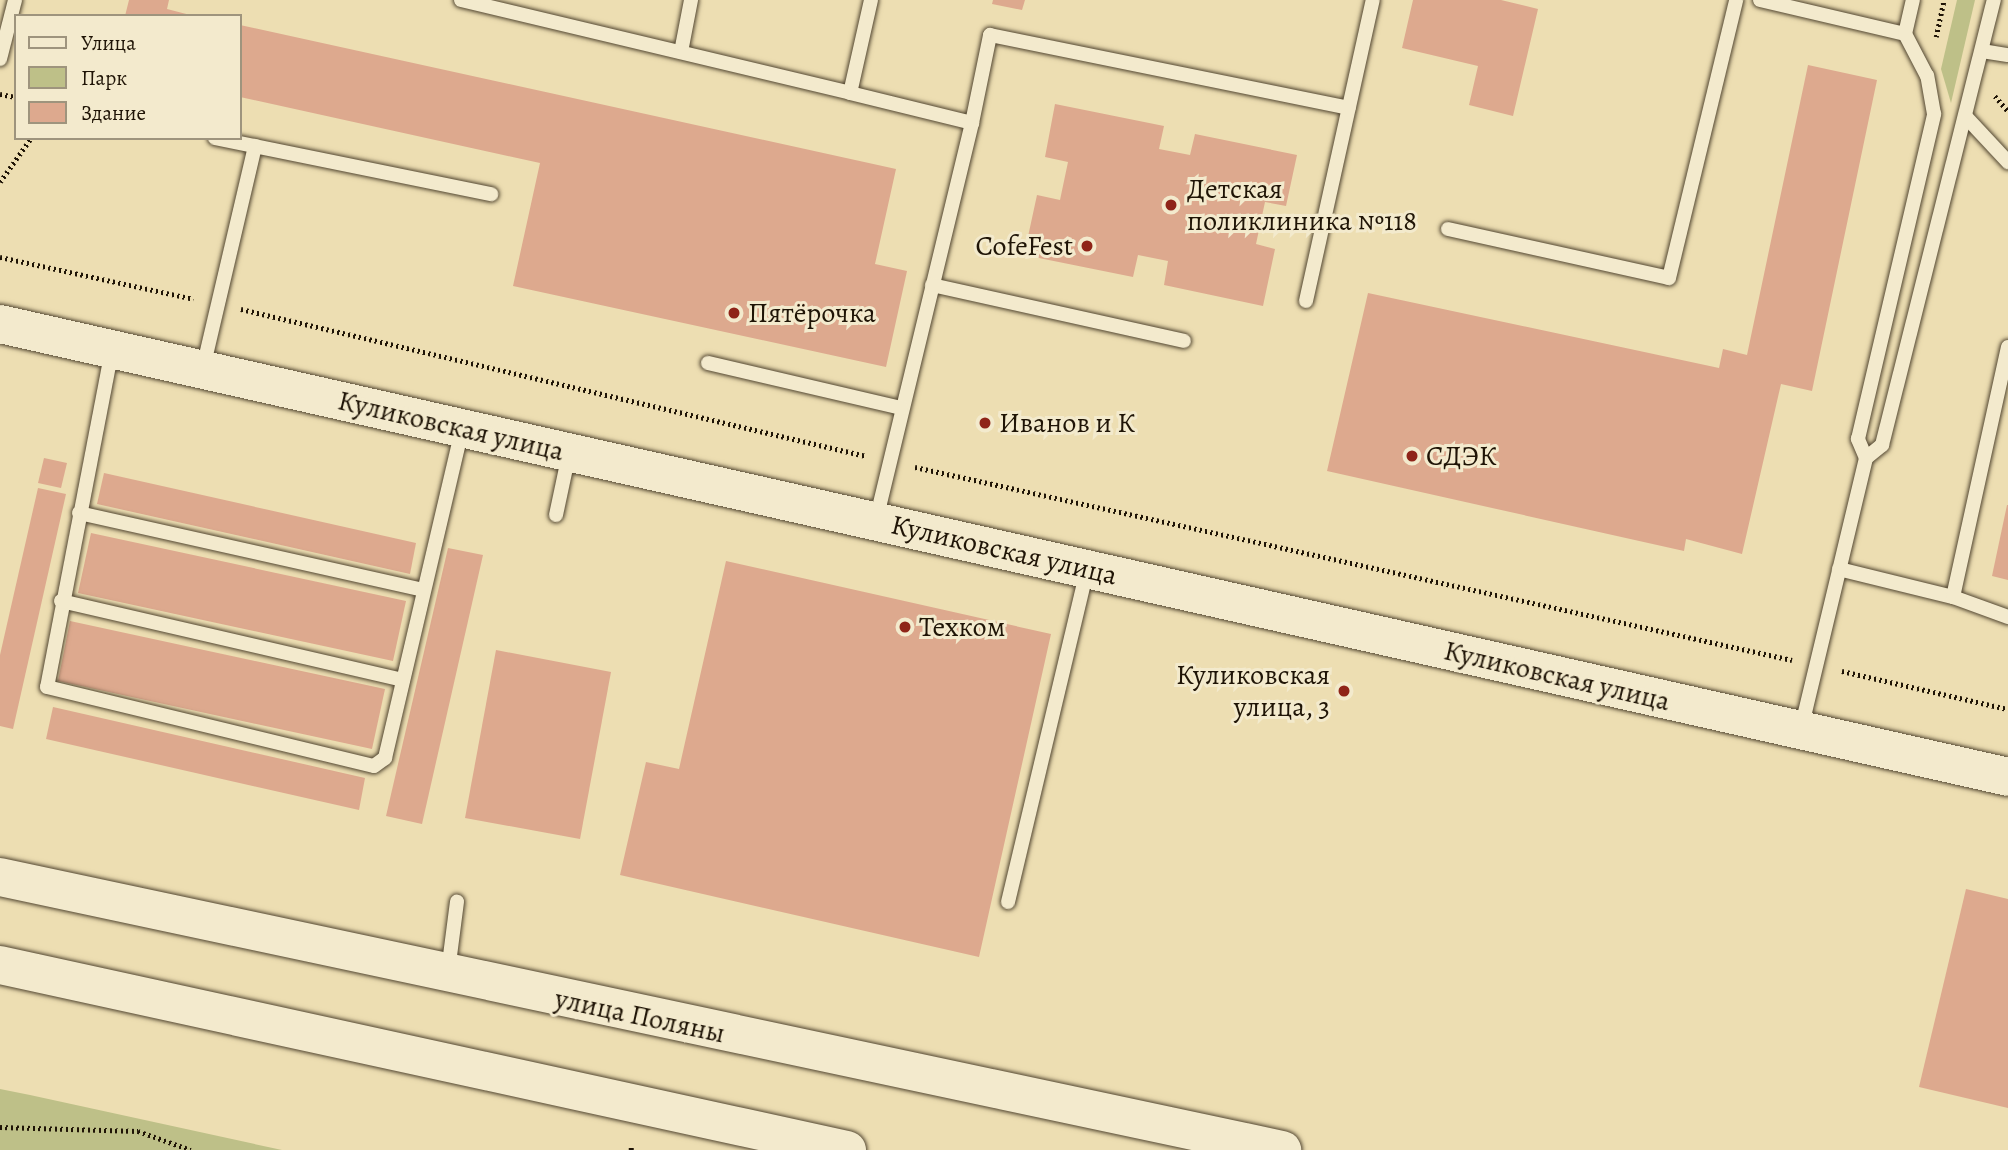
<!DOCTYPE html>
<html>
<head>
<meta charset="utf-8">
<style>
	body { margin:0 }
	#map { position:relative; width:2008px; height:1150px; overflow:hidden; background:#eddeb2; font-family:Alegreya,serif }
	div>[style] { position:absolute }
	.green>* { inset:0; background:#bec088 }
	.building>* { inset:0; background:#dda98e }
	.path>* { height:4.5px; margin-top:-2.25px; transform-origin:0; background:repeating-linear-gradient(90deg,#1f1406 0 2px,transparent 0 5.5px) }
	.roads { filter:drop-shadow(0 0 2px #524631) drop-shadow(0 0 2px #524631) }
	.lane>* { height:14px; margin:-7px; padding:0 7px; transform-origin:7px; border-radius:7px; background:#f3eacd }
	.secondary>* { height:38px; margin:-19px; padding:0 19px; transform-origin:19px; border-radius:19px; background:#f3eacd }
	.dots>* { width:19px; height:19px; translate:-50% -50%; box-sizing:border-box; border:4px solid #f3eacd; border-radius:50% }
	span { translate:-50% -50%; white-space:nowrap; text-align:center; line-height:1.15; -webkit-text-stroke:6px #f3eacd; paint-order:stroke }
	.poi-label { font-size:28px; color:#1f1406 }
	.left { translate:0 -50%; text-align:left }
	.right { translate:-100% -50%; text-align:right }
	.street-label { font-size:28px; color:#1f1406 }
	.legend { position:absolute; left:14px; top:14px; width:228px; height:126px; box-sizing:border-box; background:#f3eacd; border:2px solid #9e947d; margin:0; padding:9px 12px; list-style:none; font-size:21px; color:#1f1406 }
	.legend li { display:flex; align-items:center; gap:14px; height:35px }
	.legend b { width:35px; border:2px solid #9e947d }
</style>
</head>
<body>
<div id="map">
	<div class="green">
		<i style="clip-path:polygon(1957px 0,1975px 0,1951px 103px,1941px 69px)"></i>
		<i style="clip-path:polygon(0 1089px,30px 1095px,282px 1150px,0 1150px)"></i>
	</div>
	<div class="building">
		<i style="clip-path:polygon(129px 0,169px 0,167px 9px,194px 16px,125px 16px)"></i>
		<i style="clip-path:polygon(993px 0,1025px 0,1022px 10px,992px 4px)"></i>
		<i style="clip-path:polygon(1413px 0,1501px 0,1538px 9px,1513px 116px,1469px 105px,1478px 66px,1402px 48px)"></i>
		<i style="clip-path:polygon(240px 25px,896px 169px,875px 264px,907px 271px,886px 367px,513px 286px,540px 163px,240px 97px)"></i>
		<i style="clip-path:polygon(1808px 65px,1877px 80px,1812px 391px,1781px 384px,1742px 554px,1686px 539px,1684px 551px,1327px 471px,1368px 293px,1719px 368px,1723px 349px,1747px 355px)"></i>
		<i style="clip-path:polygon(1055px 104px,1164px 126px,1159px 149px,1190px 155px,1195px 134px,1297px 155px,1286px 206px,1265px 202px,1256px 244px,1275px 249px,1263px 306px,1164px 285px,1168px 261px,1138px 255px,1133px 277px,1024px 255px,1037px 195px,1060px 200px,1068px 162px,1045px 157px)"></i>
		<i style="clip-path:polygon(44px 458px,67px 463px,61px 488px,38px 483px)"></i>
		<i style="clip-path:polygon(104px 473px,416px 543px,410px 574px,97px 504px)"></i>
		<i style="clip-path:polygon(38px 488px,66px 494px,13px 729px,0 726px,0 655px)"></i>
		<i style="clip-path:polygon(2007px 505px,2008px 505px,2008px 580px,1992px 576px)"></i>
		<i style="clip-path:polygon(91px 533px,406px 601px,393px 661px,78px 593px)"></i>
		<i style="clip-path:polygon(448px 548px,483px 555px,422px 824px,386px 816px)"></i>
		<i style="clip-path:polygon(726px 561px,1051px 634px,979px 957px,620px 875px,646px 762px,679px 769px)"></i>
		<i style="clip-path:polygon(70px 621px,385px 689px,372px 749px,58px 681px)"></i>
		<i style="clip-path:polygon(496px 650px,611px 672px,580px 839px,465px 818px)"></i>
		<i style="clip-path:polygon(53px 707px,365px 778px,359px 810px,46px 739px)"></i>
		<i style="clip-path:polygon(1966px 889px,2008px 899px,2008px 1108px,1919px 1087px)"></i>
	</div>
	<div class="path">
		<i style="left:1936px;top:37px;width:38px;rotate:-78deg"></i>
		<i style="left:0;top:94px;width:16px;rotate:11deg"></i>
		<i style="left:1995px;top:96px;width:20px;rotate:49deg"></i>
		<i style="left:0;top:182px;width:54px;rotate:-54.8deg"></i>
		<i style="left:0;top:257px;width:198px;rotate:12.2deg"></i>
		<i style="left:241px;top:309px;width:642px;rotate:13.24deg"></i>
		<i style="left:915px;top:467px;width:898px;rotate:12.41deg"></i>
		<i style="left:1842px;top:671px;width:170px;rotate:12.9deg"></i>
		<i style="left:0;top:1127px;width:138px;rotate:1.7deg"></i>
		<i style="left:138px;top:1131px;width:56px;rotate:19.7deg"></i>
		<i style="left:631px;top:1150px;width:4px;rotate:-90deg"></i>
	</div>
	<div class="roads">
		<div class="lane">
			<i style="left:461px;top:0;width:400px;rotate:13.4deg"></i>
			<i style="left:871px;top:0;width:95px;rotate:102.7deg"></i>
			<i style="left:850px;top:93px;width:126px;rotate:13.8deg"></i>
			<i style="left:972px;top:123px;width:407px;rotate:103.6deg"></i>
			<i style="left:1760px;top:0;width:149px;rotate:13.2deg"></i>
			<i style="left:1982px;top:51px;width:26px;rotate:9deg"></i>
			<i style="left:681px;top:52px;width:53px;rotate:-79.1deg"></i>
			<i style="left:0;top:59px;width:61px;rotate:-75.7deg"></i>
			<i style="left:1966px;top:117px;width:62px;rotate:47deg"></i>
			<i style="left:972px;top:123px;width:90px;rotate:-78.4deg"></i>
			<i style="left:990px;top:35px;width:366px;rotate:11.5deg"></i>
			<i style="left:215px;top:138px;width:282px;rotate:11.5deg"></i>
			<i style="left:1448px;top:229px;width:226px;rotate:12.5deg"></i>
			<i style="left:1669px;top:278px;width:286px;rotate:-76.4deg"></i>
			<i style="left:932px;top:285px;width:258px;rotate:12.5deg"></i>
			<i style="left:1306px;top:301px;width:308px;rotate:-77.5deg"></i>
			<i style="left:112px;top:350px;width:343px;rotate:100.9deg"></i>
			<i style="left:47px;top:687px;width:336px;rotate:13.6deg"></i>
			<i style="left:374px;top:766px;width:14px;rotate:-36deg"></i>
			<i style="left:385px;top:758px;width:337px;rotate:-76.8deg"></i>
			<i style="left:708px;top:363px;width:198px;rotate:13.1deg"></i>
			<i style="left:203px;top:368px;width:228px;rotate:-76.8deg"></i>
			<i style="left:1866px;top:458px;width:21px;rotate:-113deg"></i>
			<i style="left:1858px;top:439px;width:334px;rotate:-76.8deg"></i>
			<i style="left:1934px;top:114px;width:39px;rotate:-100deg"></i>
			<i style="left:1927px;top:76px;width:47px;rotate:-117.6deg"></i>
			<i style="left:1905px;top:34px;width:35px;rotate:-77deg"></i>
			<i style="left:79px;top:513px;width:353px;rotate:12.6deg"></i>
			<i style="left:556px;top:515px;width:62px;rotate:-78deg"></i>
			<i style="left:1839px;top:569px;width:117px;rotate:13.8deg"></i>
			<i style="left:1953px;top:597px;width:256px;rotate:-77.6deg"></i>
			<i style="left:1953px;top:597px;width:59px;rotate:20deg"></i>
			<i style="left:61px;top:601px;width:351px;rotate:13deg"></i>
			<i style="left:1801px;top:729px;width:279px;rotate:-76.5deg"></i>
			<i style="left:1866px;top:458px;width:21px;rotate:-39deg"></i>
			<i style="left:1882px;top:445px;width:459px;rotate:-75.9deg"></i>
			<i style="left:1008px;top:902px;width:341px;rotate:-76.6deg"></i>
			<i style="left:448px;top:971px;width:70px;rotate:-82.6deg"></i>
		</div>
		<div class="secondary">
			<i style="left:0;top:324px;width:2058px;rotate:12.71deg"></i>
			<i style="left:0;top:877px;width:1311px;rotate:12.02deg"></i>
			<i style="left:0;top:965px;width:867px;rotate:12.32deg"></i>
		</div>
	</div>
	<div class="dots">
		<i style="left:1171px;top:205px;background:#8f2418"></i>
		<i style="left:1087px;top:246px;background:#8f2418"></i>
		<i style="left:734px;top:313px;background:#8f2418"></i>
		<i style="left:985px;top:423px;background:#8f2418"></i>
		<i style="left:1412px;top:456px;background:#8f2418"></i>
		<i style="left:905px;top:627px;background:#8f2418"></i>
		<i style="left:1344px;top:691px;background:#8f2418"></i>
	</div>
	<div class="poi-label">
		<span class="left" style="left:1187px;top:205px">Детская<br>поликлиника №118</span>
		<span class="right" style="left:1073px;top:246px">CofeFest</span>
		<span class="left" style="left:748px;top:313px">Пятёрочка</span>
		<span class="left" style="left:999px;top:423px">Иванов и К</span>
		<span class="left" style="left:1426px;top:456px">СДЭК</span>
		<span class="left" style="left:919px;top:627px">Техком</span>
		<span class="right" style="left:1330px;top:691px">Куликовская<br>улица, 3</span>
	</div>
	<div class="street-label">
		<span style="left:451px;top:426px;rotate:13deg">Куликовская улица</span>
		<span style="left:1004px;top:550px;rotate:13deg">Куликовская улица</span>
		<span style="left:1557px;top:676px;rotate:13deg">Куликовская улица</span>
		<span style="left:640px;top:1016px;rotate:12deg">улица Поляны</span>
	</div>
	<ul class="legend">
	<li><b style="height:9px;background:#f3eacd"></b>Улица</li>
	<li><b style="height:19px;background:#bec088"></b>Парк</li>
	<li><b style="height:19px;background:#dda98e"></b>Здание</li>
	</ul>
</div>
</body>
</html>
